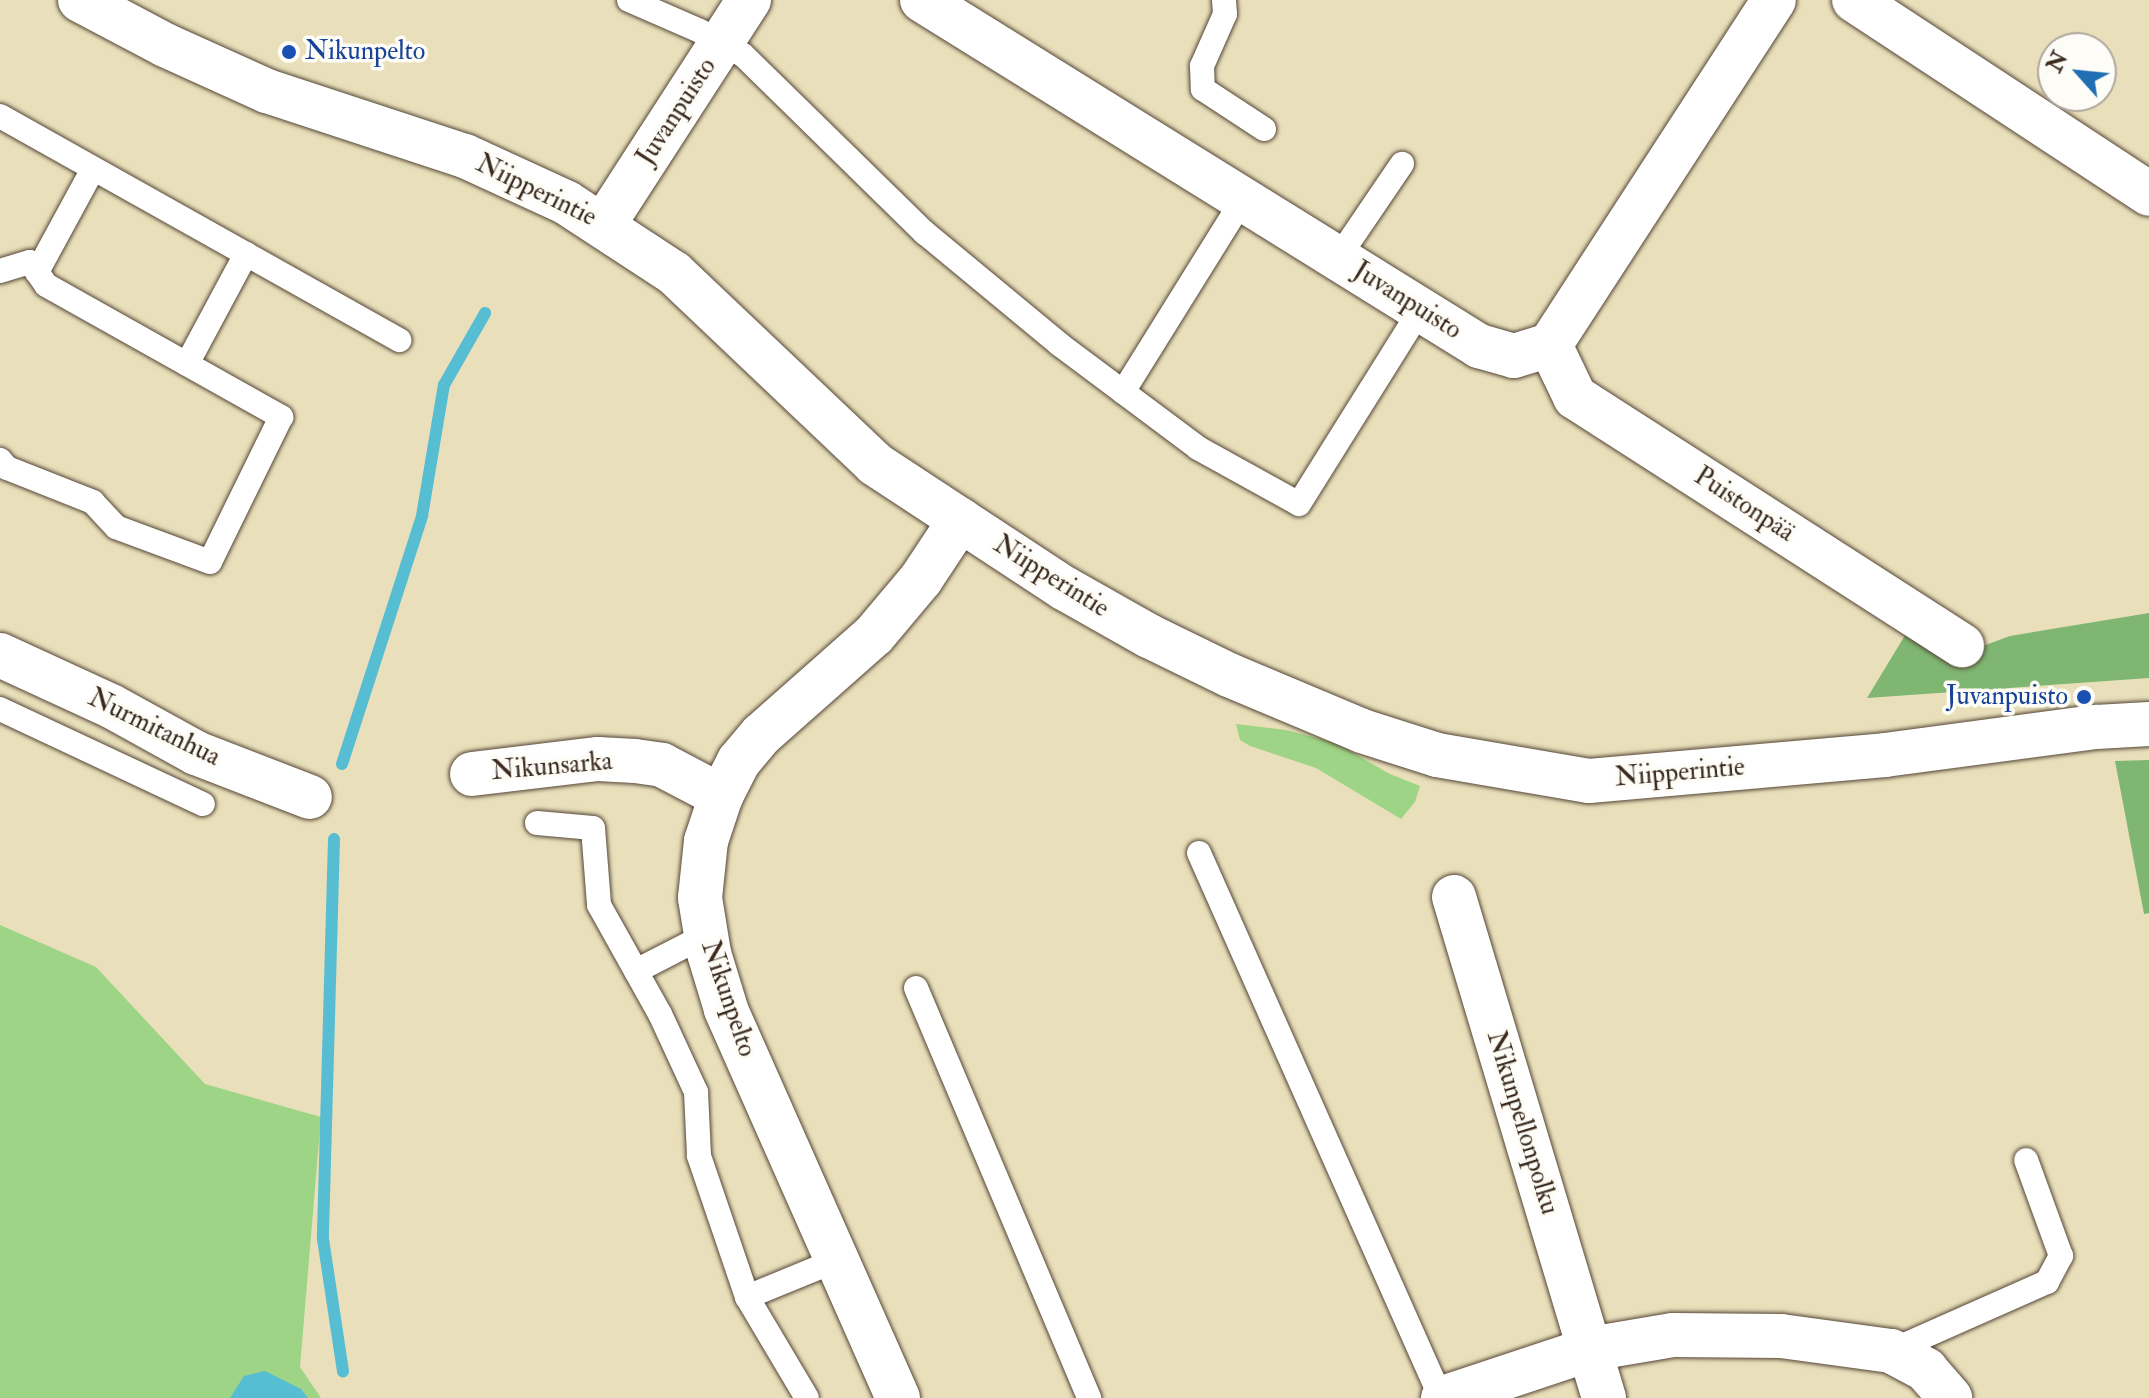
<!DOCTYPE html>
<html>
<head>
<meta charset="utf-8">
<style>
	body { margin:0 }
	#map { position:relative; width:2149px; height:1398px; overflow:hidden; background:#e9e0bb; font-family:"IM FELL Double Pica",serif }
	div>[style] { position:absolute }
	.green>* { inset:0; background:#9ed485 }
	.forest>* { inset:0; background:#7eb672 }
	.water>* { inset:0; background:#56bdd3 }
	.stream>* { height:12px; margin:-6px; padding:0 6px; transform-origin:6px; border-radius:6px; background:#56bdd3 }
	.roads { filter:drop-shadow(0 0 2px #554536) drop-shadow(0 0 2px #554536) }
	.service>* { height:24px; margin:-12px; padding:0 12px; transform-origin:12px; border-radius:12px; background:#fff }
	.minor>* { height:44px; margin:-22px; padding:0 22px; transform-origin:22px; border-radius:22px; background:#fff }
	.tertiary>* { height:44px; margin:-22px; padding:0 22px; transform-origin:22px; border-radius:22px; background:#fff }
	.dots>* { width:22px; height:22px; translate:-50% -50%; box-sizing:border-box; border:4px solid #fdfcf7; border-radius:50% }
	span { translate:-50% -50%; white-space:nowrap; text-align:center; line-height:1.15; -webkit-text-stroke:7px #fdfcf7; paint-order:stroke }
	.transit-label { font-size:26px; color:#164399 }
	.left { translate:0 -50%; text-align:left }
	.right { translate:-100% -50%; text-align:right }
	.street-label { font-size:26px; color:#3b2a1e }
	.north { position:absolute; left:2037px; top:32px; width:80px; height:80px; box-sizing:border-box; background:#fdfcf7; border:2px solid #afa8a0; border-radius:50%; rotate:297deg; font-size:22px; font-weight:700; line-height:32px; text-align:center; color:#3b2a1e }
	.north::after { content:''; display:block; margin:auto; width:28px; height:36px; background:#1f6fb2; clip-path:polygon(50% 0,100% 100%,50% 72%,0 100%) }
</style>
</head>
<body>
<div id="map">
	<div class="green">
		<i style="clip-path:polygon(1236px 724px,1286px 730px,1336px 743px,1390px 774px,1420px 786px,1415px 802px,1401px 819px,1316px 768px,1250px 746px,1240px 740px)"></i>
		<i style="clip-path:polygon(0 925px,96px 967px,205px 1084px,321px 1117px,300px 1367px,321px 1398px,0 1398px)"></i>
	</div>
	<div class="forest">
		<i style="clip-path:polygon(2149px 613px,2149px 678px,1867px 698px,1907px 632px,1953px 657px,2010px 636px)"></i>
		<i style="clip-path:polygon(2149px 760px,2149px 913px,2144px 914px,2115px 761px)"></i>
	</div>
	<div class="water">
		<i style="clip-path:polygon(265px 1371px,301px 1389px,308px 1398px,230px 1398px,244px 1376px)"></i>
	</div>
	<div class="stream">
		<i style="left:342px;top:764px;width:261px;rotate:-72.1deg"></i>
		<i style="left:422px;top:516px;width:133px;rotate:-80.5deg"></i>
		<i style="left:444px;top:385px;width:83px;rotate:-60.3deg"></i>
		<i style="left:334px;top:839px;width:400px;rotate:91.6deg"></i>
		<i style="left:323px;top:1239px;width:134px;rotate:81.4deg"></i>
	</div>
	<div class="roads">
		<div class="service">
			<i style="left:629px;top:0;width:77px;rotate:23.6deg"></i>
			<i style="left:700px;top:31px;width:49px;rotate:29.2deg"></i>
			<i style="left:743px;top:55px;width:255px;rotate:44.4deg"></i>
			<i style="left:925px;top:233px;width:174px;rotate:39.6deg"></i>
			<i style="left:1059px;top:344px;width:174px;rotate:36.8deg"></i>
			<i style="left:1198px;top:448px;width:115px;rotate:29deg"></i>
			<i style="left:1299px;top:504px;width:230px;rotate:-58deg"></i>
			<i style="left:1224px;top:0;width:14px;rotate:86deg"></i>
			<i style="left:1225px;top:14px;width:57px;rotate:113.9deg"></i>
			<i style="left:1202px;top:66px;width:23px;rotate:88deg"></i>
			<i style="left:1203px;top:89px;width:73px;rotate:33.3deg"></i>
			<i style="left:0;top:116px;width:458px;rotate:29.3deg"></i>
			<i style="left:1338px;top:258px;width:114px;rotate:-55.8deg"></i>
			<i style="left:0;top:271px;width:31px;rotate:-17deg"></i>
			<i style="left:30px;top:262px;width:28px;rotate:55deg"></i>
			<i style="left:46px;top:285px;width:270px;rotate:29.3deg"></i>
			<i style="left:281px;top:417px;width:161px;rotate:116.1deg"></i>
			<i style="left:210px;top:562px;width:100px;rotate:-159.6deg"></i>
			<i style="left:116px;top:527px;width:34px;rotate:-133deg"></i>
			<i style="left:93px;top:502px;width:92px;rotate:-158.4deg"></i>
			<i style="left:7px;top:468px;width:11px;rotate:-131deg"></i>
			<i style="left:37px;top:272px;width:117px;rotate:-61.5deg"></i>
			<i style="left:187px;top:364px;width:125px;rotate:-61.8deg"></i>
			<i style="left:1123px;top:392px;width:227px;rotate:-58.1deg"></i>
			<i style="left:0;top:709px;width:224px;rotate:25.1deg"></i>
			<i style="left:537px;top:823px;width:56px;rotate:5.1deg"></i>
			<i style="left:593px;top:828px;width:77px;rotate:85.5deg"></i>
			<i style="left:599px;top:905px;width:125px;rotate:60.8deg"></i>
			<i style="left:660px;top:1014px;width:86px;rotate:65.2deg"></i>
			<i style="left:696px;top:1092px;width:64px;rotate:87.3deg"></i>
			<i style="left:699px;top:1156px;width:149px;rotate:71.2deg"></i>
			<i style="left:747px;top:1297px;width:117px;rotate:59.3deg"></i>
			<i style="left:1199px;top:853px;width:596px;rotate:66.06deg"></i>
			<i style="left:636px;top:971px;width:79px;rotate:-27.2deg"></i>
			<i style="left:916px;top:988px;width:445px;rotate:67.1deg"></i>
			<i style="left:747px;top:1297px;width:97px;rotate:-22.3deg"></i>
			<i style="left:1891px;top:1351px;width:171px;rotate:-23.9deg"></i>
			<i style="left:2047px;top:1282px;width:30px;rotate:-62deg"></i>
			<i style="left:2061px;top:1256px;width:102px;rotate:-110deg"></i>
		</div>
		<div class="minor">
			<i style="left:922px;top:0;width:656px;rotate:31.85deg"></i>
			<i style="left:1479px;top:346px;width:36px;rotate:16deg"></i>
			<i style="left:1514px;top:356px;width:38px;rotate:-17deg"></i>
			<i style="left:1550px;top:345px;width:411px;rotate:-57deg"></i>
			<i style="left:1854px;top:0;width:353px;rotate:33.3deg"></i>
			<i style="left:604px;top:224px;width:267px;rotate:-57.1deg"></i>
			<i style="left:1550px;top:345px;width:58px;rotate:64.3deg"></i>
			<i style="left:1575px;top:397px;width:460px;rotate:32.7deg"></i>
			<i style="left:0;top:655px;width:122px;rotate:24.7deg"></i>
			<i style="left:111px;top:706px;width:97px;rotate:28.9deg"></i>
			<i style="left:196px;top:753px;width:122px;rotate:21.1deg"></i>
			<i style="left:472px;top:774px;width:127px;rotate:-6.8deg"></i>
			<i style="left:598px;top:759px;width:37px;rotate:3deg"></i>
			<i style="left:635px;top:761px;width:27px;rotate:8deg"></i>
			<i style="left:662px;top:765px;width:67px;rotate:27.7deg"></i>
			<i style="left:1454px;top:897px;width:523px;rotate:73.33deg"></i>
			<i style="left:898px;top:1398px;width:425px;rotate:-113.9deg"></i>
			<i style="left:726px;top:1009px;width:59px;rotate:-106.9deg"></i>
			<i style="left:709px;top:953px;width:56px;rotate:-99.3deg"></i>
			<i style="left:700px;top:898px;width:57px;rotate:-84deg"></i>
			<i style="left:706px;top:841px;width:47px;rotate:-71.6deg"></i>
			<i style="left:721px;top:796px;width:39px;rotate:-63deg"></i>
			<i style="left:739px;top:761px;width:35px;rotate:-50deg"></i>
			<i style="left:762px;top:734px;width:149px;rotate:-41.5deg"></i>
			<i style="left:874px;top:635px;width:73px;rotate:-50deg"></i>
			<i style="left:921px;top:579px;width:71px;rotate:-56.5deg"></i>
			<i style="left:1443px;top:1398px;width:155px;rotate:-18.4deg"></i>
			<i style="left:1590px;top:1349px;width:84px;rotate:-9.6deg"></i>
			<i style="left:1673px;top:1335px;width:108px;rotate:0.5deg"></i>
			<i style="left:1781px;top:1336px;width:111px;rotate:7.8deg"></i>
			<i style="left:1891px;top:1351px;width:40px;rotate:28deg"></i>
			<i style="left:1926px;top:1370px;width:37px;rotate:49deg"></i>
		</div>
		<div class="tertiary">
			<i style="left:80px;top:0;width:96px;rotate:27.9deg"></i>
			<i style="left:165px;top:45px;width:112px;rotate:24.3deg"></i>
			<i style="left:267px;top:91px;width:208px;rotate:18.2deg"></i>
			<i style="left:465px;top:156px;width:112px;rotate:24.7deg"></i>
			<i style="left:567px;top:203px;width:128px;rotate:33.2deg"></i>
			<i style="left:674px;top:273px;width:277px;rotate:43.5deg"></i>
			<i style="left:875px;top:464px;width:226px;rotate:33.3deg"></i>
			<i style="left:1064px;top:588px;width:98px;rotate:29.5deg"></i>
			<i style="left:1149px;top:636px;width:89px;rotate:26deg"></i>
			<i style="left:1229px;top:675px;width:144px;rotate:22.8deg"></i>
			<i style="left:1362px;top:731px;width:79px;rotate:17.7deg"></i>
			<i style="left:1437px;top:755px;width:154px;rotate:9.7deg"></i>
			<i style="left:1589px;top:781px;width:297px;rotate:-5deg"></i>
			<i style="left:1885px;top:755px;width:213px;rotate:-7.6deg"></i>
			<i style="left:2096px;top:727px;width:53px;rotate:-3.2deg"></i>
		</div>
	</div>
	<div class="dots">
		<i style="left:289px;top:52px;background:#1a4fb4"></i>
		<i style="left:2084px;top:697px;background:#1a4fb4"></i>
	</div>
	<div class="transit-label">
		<span class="left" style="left:305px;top:52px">Nikunpelto</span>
		<span class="right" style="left:2068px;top:697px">Juvanpuisto</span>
	</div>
	<div class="street-label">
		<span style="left:677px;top:112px;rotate:-57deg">Juvanpuisto</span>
		<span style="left:536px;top:191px;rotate:26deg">Niipperintie</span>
		<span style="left:1407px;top:301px;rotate:32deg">Juvanpuisto</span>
		<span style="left:1744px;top:505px;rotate:33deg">Puistonpää</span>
		<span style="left:1051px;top:577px;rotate:32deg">Niipperintie</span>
		<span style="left:154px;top:728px;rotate:26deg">Nurmitanhua</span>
		<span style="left:552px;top:767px;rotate:-5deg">Nikunsarka</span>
		<span style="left:1680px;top:773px;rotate:-5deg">Niipperintie</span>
		<span style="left:728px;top:999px;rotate:71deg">Nikunpelto</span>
		<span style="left:1522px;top:1123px;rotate:73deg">Nikunpellonpolku</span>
	</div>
	<div class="north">N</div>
</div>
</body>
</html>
